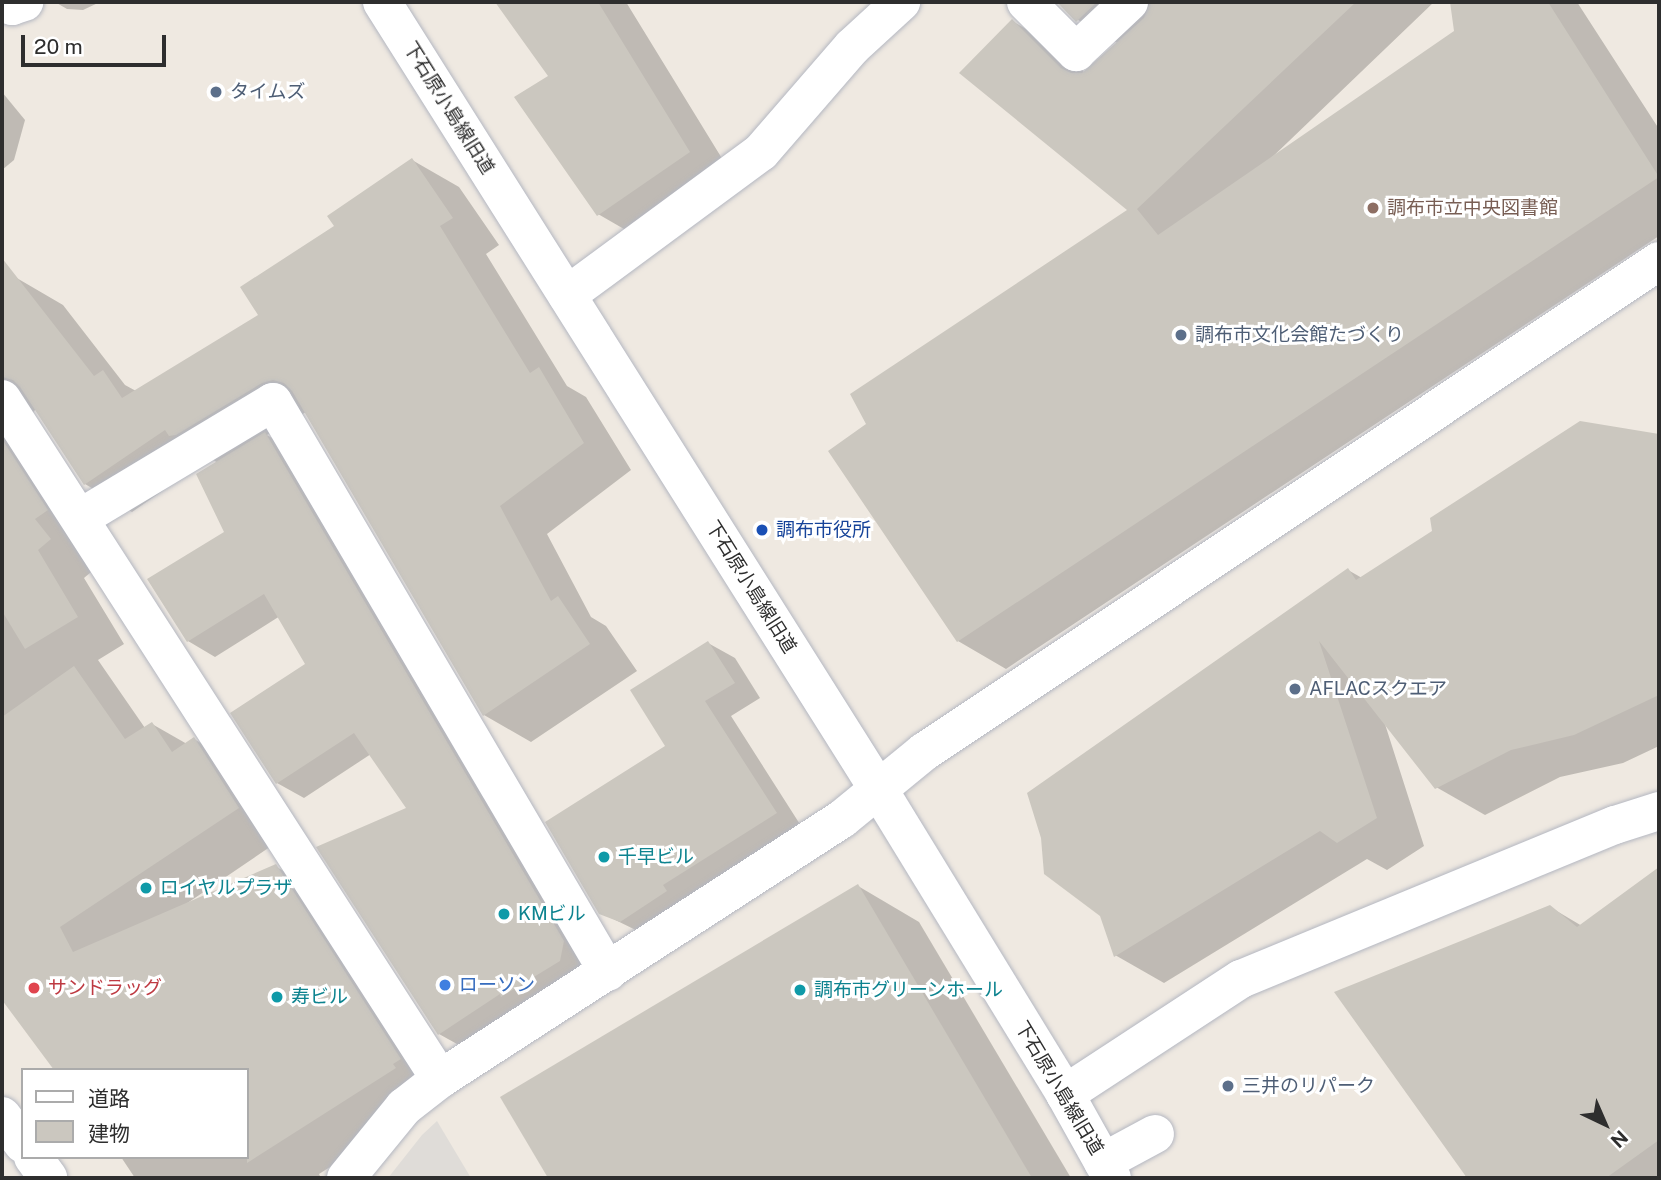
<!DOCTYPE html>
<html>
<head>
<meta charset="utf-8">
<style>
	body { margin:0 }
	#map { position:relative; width:1661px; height:1180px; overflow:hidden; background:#efe9e1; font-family:"Public Sans","Noto Sans JP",sans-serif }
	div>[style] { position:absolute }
	.plaza>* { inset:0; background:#dfdcd8 }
	.shadow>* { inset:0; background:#0003 }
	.building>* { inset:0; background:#cbc7bf }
	.roads { filter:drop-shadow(0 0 2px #b4b7c1) drop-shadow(0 0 2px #b4b7c1) }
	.minor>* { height:38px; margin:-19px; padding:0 19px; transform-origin:19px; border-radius:19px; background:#fff }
	.dots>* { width:19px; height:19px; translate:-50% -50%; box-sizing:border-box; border:4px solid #fff; border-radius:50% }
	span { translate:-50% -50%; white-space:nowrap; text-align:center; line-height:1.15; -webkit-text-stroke:6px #fff; paint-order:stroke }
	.service-label { font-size:19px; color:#4e5e75 }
	.left { translate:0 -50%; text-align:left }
	.street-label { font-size:19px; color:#2e2e2e }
	.education-label { font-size:19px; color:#785e54 }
	.transit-label { font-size:19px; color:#164399 }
	.culture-label { font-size:19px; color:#0d838f }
	.shop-label { font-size:19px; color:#366cbe }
	.health-label { font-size:19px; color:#be3a42 }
	.frame { position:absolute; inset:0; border:4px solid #2e2e2e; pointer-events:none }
	.legend { position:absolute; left:21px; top:1068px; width:228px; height:91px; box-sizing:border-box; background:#fff; border:2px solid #ababab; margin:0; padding:9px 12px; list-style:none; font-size:21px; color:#2e2e2e }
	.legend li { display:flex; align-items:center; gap:14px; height:35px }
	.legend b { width:35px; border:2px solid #ababab }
	.north { position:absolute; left:1570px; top:1089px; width:70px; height:70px; -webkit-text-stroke:5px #fff; paint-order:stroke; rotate:136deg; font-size:19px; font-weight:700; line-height:28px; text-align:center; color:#2e2e2e }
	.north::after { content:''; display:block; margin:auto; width:24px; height:32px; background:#2e2e2e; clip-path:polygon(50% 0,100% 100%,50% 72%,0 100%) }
	.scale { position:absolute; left:21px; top:35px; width:145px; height:32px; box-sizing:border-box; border:4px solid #2e2e2e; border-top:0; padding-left:9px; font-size:21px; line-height:24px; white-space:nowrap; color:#2e2e2e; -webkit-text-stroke:5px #fff; paint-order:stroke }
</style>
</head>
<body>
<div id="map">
	<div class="plaza">
		<i style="clip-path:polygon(437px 1121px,471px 1178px,388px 1178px,422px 1135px)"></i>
	</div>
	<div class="shadow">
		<i style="clip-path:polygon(55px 2px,100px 2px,83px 10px,67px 9px)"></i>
		<i style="clip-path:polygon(497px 2px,567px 2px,583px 29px,577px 2px,626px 2px,734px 178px,643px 240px,598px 214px,551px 77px)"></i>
		<i style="clip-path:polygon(1059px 2px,1434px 2px,1266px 163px,1456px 32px,1452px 2px,1577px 2px,1659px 129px,1659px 236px,1006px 669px,958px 641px,868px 424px,1130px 210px,1012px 21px,1061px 49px,1085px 73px,1119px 44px,1078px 20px)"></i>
		<i style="clip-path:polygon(2px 92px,25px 120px,14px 160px,2px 170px)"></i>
		<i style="clip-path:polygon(412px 160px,459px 187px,499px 245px,486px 254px,567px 386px,586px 397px,631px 470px,547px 534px,591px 617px,606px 626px,637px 671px,531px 742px,484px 715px,306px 412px,267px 435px,292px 450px,591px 957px,587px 977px,466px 1049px,439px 1034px,408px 809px,371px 754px,304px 798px,277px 783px,308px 664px,280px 616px,215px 657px,188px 641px,226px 533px,218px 463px,210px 458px,132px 512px,85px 484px,36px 409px,29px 417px,97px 567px,84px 578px,124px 644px,98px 660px,145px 728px,152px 724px,187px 744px,194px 739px,241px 767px,286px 836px,183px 906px,275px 866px,323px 894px,442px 1096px,319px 1174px,321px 1178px,135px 1178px,121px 1157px,247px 1157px,247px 1070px,56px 1070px,2px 997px,2px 288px,15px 277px,63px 305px,125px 385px,136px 391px,260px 316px,337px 227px)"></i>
		<i style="clip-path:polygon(1581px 422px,1659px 436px,1659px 746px,1623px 763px,1560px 777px,1485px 815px,1436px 787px,1384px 721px,1424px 846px,1387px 870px,1367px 859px,1164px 983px,1115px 955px,1348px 570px,1362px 578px,1434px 532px)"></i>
		<i style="clip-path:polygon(708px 643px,735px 658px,760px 698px,731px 716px,803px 829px,648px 936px,601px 913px)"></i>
		<i style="clip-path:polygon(1659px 869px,1659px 1178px,1469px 1178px,1336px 993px,1550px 907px,1582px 926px)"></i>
		<i style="clip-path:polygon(858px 886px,919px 922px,1071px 1178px,550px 1178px,503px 1097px)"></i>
	</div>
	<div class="building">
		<i style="clip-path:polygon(495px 2px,598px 2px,690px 152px,597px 216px,514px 97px,548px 76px)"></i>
		<i style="clip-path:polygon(1057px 2px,1097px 2px,1076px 22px)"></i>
		<i style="clip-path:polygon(1150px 2px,1356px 2px,1137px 209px,1158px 235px,1454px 31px,1450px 2px,1548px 2px,1659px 177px,957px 642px,828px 451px,866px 424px,850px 394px,1127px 210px,959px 73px,1012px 19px,1061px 68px,1071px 73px,1082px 73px,1144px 18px)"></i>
		<i style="clip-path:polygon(412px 158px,453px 218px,440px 226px,530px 373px,539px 367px,584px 443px,500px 506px,551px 601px,558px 596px,590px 644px,483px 716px,292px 391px,284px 383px,273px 380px,262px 383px,176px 435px,169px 436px,165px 430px,84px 485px,20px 387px,13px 380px,2px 377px,2px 258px,94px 376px,103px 370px,122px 398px,258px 315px,240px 287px,334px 226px,327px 216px)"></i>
		<i style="clip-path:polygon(1580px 421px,1659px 434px,1659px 695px,1574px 735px,1511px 750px,1435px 789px,1319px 641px,1377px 818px,1337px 843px,1320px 831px,1114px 957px,1100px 916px,1044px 874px,1041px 838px,1027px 793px,1348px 568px,1356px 580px,1432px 531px,1430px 518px)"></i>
		<i style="clip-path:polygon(265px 432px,564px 941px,560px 961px,501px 997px,500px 994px,438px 1035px,316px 847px,406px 808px,354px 733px,276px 784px,230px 713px,305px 664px,264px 594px,187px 642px,147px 579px,224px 532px,196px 474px)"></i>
		<i style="clip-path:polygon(2px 439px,48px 510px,35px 519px,51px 539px,38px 550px,78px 617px,25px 649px,2px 611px)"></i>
		<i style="clip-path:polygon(708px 641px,735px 683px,705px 701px,777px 813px,663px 885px,667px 891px,620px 922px,599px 914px,545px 822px,665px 746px,630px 690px)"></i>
		<i style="clip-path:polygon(74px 666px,125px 739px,152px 722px,172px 752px,194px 737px,239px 808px,60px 927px,73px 952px,276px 864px,401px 1059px,393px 1064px,396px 1068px,247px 1163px,247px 1070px,54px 1070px,2px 1000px,2px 717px)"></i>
		<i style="clip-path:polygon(1659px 867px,1659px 1140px,1606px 1178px,1467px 1178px,1334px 992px,1550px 905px,1577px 927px)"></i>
		<i style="clip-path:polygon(858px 884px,1032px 1178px,548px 1178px,500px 1097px)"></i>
	</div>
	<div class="roads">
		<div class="minor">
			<i style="left:4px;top:2px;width:9px;rotate:27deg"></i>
			<i style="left:12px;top:6px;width:13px;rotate:-18deg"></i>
			<i style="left:382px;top:2px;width:928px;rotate:57.77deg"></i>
			<i style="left:877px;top:787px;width:360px;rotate:58.5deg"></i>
			<i style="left:1065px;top:1094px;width:96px;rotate:60.8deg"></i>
			<i style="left:1026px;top:2px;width:71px;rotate:45deg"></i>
			<i style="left:1076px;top:52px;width:73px;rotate:-43.3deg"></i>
			<i style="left:567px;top:295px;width:241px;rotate:-36.4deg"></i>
			<i style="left:761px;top:152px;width:139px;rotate:-49.1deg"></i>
			<i style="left:852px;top:47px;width:67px;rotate:-42.6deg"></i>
			<i style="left:2px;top:399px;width:809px;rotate:57.21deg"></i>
			<i style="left:80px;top:518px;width:225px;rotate:-31deg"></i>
			<i style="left:273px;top:402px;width:661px;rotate:59.56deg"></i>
			<i style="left:1065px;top:1094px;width:210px;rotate:-33.2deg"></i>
			<i style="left:1241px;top:979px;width:404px;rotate:-22.4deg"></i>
			<i style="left:1615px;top:825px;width:46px;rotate:-17.7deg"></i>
			<i style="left:2px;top:1116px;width:35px;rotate:53deg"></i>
			<i style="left:33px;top:1157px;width:26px;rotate:54deg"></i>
			<i style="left:1103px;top:1162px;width:59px;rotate:-28.3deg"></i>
			<i style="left:346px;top:1178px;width:92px;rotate:-50.8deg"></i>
			<i style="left:404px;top:1107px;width:46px;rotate:-37.9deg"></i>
			<i style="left:440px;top:1079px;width:479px;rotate:-32.9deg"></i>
			<i style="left:842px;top:819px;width:106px;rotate:-39.3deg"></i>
			<i style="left:924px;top:752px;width:884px;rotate:-33.74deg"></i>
		</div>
	</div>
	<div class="dots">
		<i style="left:216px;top:92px;background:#5c6f8a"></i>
		<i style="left:1373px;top:208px;background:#8d6e63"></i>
		<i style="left:1181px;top:335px;background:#5c6f8a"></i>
		<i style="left:762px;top:530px;background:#1a4fb4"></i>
		<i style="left:1295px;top:689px;background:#5c6f8a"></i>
		<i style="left:604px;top:857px;background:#0f9aa8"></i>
		<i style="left:146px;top:888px;background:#0f9aa8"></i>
		<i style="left:504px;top:914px;background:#0f9aa8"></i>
		<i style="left:445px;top:985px;background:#3f7fe0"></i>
		<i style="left:34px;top:988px;background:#e0444e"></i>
		<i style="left:800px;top:990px;background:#0f9aa8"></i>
		<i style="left:277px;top:997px;background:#0f9aa8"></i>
		<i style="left:1228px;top:1086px;background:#5c6f8a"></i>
	</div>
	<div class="service-label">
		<span class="left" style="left:230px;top:92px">タイムズ</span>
		<span class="left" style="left:1195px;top:335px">調布市文化会館たづくり</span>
		<span class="left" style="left:1309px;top:689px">AFLACスクエア</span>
		<span class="left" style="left:1242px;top:1086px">三井のリパーク</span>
	</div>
	<div class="street-label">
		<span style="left:449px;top:108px;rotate:58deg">下石原小島線旧道</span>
		<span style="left:751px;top:587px;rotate:58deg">下石原小島線旧道</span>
		<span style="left:1059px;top:1088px;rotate:59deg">下石原小島線旧道</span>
	</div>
	<div class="education-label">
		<span class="left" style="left:1387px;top:208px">調布市立中央図書館</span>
	</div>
	<div class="transit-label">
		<span class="left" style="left:776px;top:530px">調布市役所</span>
	</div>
	<div class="culture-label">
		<span class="left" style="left:618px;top:857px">千早ビル</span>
		<span class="left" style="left:160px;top:888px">ロイヤルプラザ</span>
		<span class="left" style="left:518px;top:914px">KMビル</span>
		<span class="left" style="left:814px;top:990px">調布市グリーンホール</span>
		<span class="left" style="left:291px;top:997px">寿ビル</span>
	</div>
	<div class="shop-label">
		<span class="left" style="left:459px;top:985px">ローソン</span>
	</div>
	<div class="health-label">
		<span class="left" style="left:48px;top:988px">サンドラッグ</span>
	</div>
	<div class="frame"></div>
	<ul class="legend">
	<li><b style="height:9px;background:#fff"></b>道路</li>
	<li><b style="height:19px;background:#cbc7bf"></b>建物</li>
	</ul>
	<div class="north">N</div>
	<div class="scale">20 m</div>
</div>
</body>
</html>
